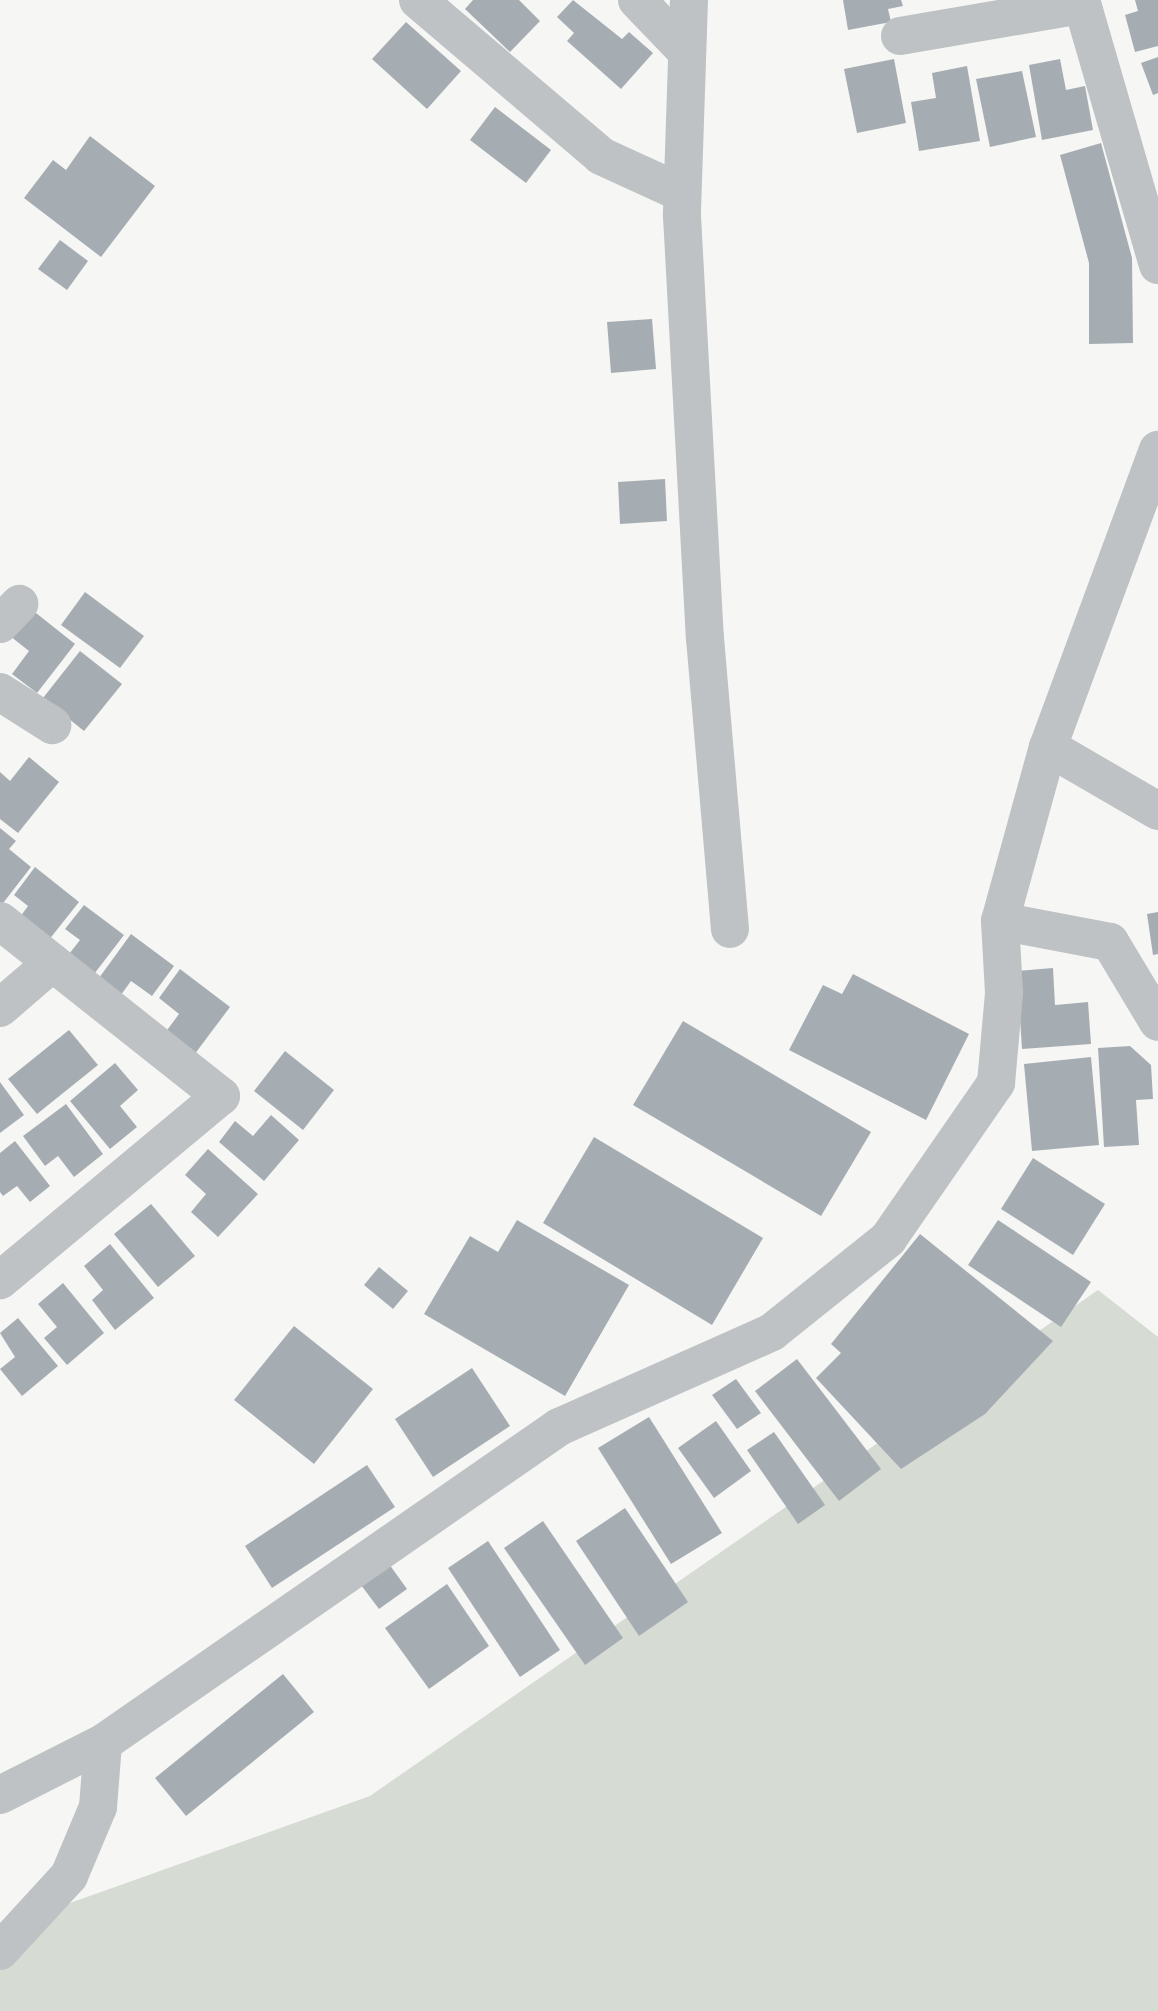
<!DOCTYPE html>
<html>
<head>
<meta charset="utf-8">
<style>
	body { margin:0 }
	#map { position:relative; width:1158px; height:2011px; overflow:hidden; background:#f6f6f4; font-family:Arial,sans-serif }
	div>[style] { position:absolute }
	.green>* { inset:0; background:#d6dbd3 }
	.building>* { inset:0; background:#a6adb2 }
	.minor>* { height:38px; margin:-19px; padding:0 19px; transform-origin:19px; border-radius:19px; background:#bec2c5 }
	span { translate:-50% -50%; white-space:nowrap; text-align:center; line-height:1.15; -webkit-text-stroke:7px #fff; paint-order:stroke }
</style>
</head>
<body>
<div id="map">
	<div class="green">
		<i style="clip-path:polygon(1098px 1290px,1158px 1337px,1158px 2011px,0 2011px,0 1928px,370px 1796px)"></i>
	</div>
	<div class="building">
		<i style="clip-path:polygon(473px 0,519px 0,540px 21px,510px 52px,465px 9px)"></i>
		<i style="clip-path:polygon(573px 0,622px 39px,629px 32px,653px 53px,621px 89px,567px 41px,574px 33px,557px 17px)"></i>
		<i style="clip-path:polygon(843px 0,901px 0,903px 6px,888px 9px,891px 22px,848px 30px)"></i>
		<i style="clip-path:polygon(1135px 0,1158px 0,1158px 46px,1135px 52px,1125px 15px,1138px 11px)"></i>
		<i style="clip-path:polygon(406px 22px,461px 71px,427px 109px,372px 59px)"></i>
		<i style="clip-path:polygon(1158px 57px,1158px 93px,1153px 95px,1141px 63px)"></i>
		<i style="clip-path:polygon(894px 59px,906px 123px,857px 133px,844px 69px)"></i>
		<i style="clip-path:polygon(1060px 59px,1066px 90px,1085px 86px,1093px 130px,1042px 140px,1029px 65px)"></i>
		<i style="clip-path:polygon(967px 66px,980px 141px,919px 151px,911px 102px,936px 98px,932px 73px)"></i>
		<i style="clip-path:polygon(1022px 71px,1036px 137px,990px 147px,976px 79px)"></i>
		<i style="clip-path:polygon(495px 107px,551px 150px,526px 183px,470px 140px)"></i>
		<i style="clip-path:polygon(90px 136px,155px 186px,101px 257px,24px 198px,53px 160px,66px 170px)"></i>
		<i style="clip-path:polygon(1101px 143px,1132px 258px,1133px 343px,1089px 344px,1089px 263px,1060px 155px)"></i>
		<i style="clip-path:polygon(60px 240px,88px 261px,67px 290px,38px 269px)"></i>
		<i style="clip-path:polygon(652px 319px,656px 369px,611px 373px,607px 322px)"></i>
		<i style="clip-path:polygon(665px 479px,667px 521px,620px 524px,618px 482px)"></i>
		<i style="clip-path:polygon(85px 592px,144px 636px,120px 668px,61px 625px)"></i>
		<i style="clip-path:polygon(31px 609px,75px 644px,37px 693px,12px 674px,29px 651px,10px 636px)"></i>
		<i style="clip-path:polygon(80px 651px,122px 684px,84px 731px,43px 698px)"></i>
		<i style="clip-path:polygon(29px 757px,59px 782px,18px 833px,0 819px,0 772px,10px 781px)"></i>
		<i style="clip-path:polygon(0 828px,16px 841px,9px 849px,31px 867px,0 907px)"></i>
		<i style="clip-path:polygon(35px 867px,79px 902px,44px 946px,15px 924px,28px 906px,14px 895px)"></i>
		<i style="clip-path:polygon(84px 905px,124px 935px,88px 982px,62px 963px,80px 940px,65px 929px)"></i>
		<i style="clip-path:polygon(1158px 912px,1158px 954px,1153px 955px,1147px 914px)"></i>
		<i style="clip-path:polygon(131px 934px,174px 966px,152px 996px,131px 981px,118px 999px,96px 982px)"></i>
		<i style="clip-path:polygon(1053px 968px,1055px 1005px,1088px 1002px,1091px 1044px,1022px 1049px,1017px 971px)"></i>
		<i style="clip-path:polygon(180px 969px,230px 1007px,194px 1055px,165px 1033px,179px 1014px,159px 998px)"></i>
		<i style="clip-path:polygon(853px 974px,969px 1034px,926px 1120px,789px 1050px,823px 985px,842px 994px)"></i>
		<i style="clip-path:polygon(683px 1021px,871px 1132px,821px 1216px,633px 1105px)"></i>
		<i style="clip-path:polygon(69px 1030px,98px 1065px,37px 1114px,8px 1079px)"></i>
		<i style="clip-path:polygon(1130px 1046px,1151px 1065px,1153px 1099px,1136px 1100px,1139px 1145px,1104px 1147px,1098px 1048px)"></i>
		<i style="clip-path:polygon(285px 1051px,334px 1090px,303px 1130px,254px 1091px)"></i>
		<i style="clip-path:polygon(1091px 1057px,1099px 1145px,1032px 1151px,1024px 1064px)"></i>
		<i style="clip-path:polygon(115px 1063px,138px 1090px,120px 1106px,137px 1127px,110px 1149px,70px 1101px)"></i>
		<i style="clip-path:polygon(0 1082px,24px 1115px,0 1133px)"></i>
		<i style="clip-path:polygon(66px 1104px,103px 1154px,74px 1177px,58px 1156px,45px 1166px,23px 1136px)"></i>
		<i style="clip-path:polygon(271px 1115px,299px 1140px,264px 1181px,219px 1142px,235px 1121px,253px 1136px)"></i>
		<i style="clip-path:polygon(594px 1137px,763px 1238px,712px 1325px,543px 1223px)"></i>
		<i style="clip-path:polygon(15px 1141px,50px 1186px,30px 1202px,17px 1186px,3px 1196px,0 1192px,0 1153px)"></i>
		<i style="clip-path:polygon(208px 1149px,258px 1194px,218px 1237px,191px 1212px,206px 1194px,185px 1175px)"></i>
		<i style="clip-path:polygon(1033px 1158px,1105px 1204px,1073px 1255px,1001px 1209px)"></i>
		<i style="clip-path:polygon(151px 1204px,195px 1256px,158px 1287px,114px 1234px)"></i>
		<i style="clip-path:polygon(517px 1220px,629px 1285px,565px 1396px,424px 1314px,470px 1236px,498px 1252px)"></i>
		<i style="clip-path:polygon(998px 1220px,1091px 1282px,1061px 1327px,968px 1265px)"></i>
		<i style="clip-path:polygon(920px 1234px,1053px 1341px,985px 1414px,901px 1469px,816px 1378px,841px 1353px,831px 1344px)"></i>
		<i style="clip-path:polygon(110px 1244px,154px 1298px,115px 1330px,92px 1300px,103px 1290px,84px 1266px)"></i>
		<i style="clip-path:polygon(379px 1267px,408px 1291px,393px 1309px,364px 1285px)"></i>
		<i style="clip-path:polygon(63px 1283px,104px 1333px,67px 1365px,44px 1338px,57px 1327px,38px 1304px)"></i>
		<i style="clip-path:polygon(18px 1318px,58px 1366px,22px 1396px,0 1369px,15px 1357px,0 1333px)"></i>
		<i style="clip-path:polygon(294px 1326px,373px 1389px,314px 1464px,234px 1400px)"></i>
		<i style="clip-path:polygon(797px 1359px,881px 1469px,839px 1501px,755px 1391px)"></i>
		<i style="clip-path:polygon(472px 1368px,510px 1426px,433px 1477px,395px 1419px)"></i>
		<i style="clip-path:polygon(736px 1379px,761px 1413px,737px 1429px,712px 1395px)"></i>
		<i style="clip-path:polygon(649px 1417px,722px 1533px,671px 1564px,598px 1448px)"></i>
		<i style="clip-path:polygon(716px 1421px,751px 1471px,714px 1498px,678px 1448px)"></i>
		<i style="clip-path:polygon(774px 1432px,825px 1505px,798px 1524px,747px 1450px)"></i>
		<i style="clip-path:polygon(367px 1465px,395px 1507px,272px 1588px,245px 1546px)"></i>
		<i style="clip-path:polygon(625px 1508px,688px 1602px,639px 1636px,576px 1541px)"></i>
		<i style="clip-path:polygon(543px 1521px,623px 1638px,585px 1665px,504px 1548px)"></i>
		<i style="clip-path:polygon(488px 1541px,560px 1650px,520px 1677px,448px 1568px)"></i>
		<i style="clip-path:polygon(389px 1564px,407px 1589px,379px 1609px,361px 1585px)"></i>
		<i style="clip-path:polygon(447px 1584px,489px 1646px,429px 1689px,385px 1628px)"></i>
		<i style="clip-path:polygon(283px 1674px,314px 1712px,186px 1816px,155px 1778px)"></i>
	</div>
	<div class="minor">
		<i style="left:418px;top:0;width:240px;rotate:40.4deg"></i>
		<i style="left:601px;top:156px;width:89px;rotate:24.6deg"></i>
		<i style="left:637px;top:0;width:68px;rotate:46.2deg"></i>
		<i style="left:689px;top:0;width:216px;rotate:91.9deg"></i>
		<i style="left:682px;top:216px;width:423px;rotate:86.9deg"></i>
		<i style="left:705px;top:638px;width:292px;rotate:85.1deg"></i>
		<i style="left:1081px;top:0;width:276px;rotate:73.8deg"></i>
		<i style="left:900px;top:36px;width:185px;rotate:-9.7deg"></i>
		<i style="left:0;top:624px;width:28px;rotate:-46deg"></i>
		<i style="left:0;top:692px;width:62px;rotate:32.4deg"></i>
		<i style="left:1048px;top:747px;width:127px;rotate:30.2deg"></i>
		<i style="left:0;top:921px;width:282px;rotate:38.4deg"></i>
		<i style="left:221px;top:1096px;width:288px;rotate:140.2deg"></i>
		<i style="left:1000px;top:921px;width:112px;rotate:10.8deg"></i>
		<i style="left:1110px;top:942px;width:93px;rotate:59deg"></i>
		<i style="left:0;top:1008px;width:69px;rotate:-40.9deg"></i>
		<i style="left:0;top:1795px;width:115px;rotate:-26.8deg"></i>
		<i style="left:103px;top:1743px;width:555px;rotate:-34.72deg"></i>
		<i style="left:559px;top:1427px;width:233px;rotate:-24deg"></i>
		<i style="left:772px;top:1332px;width:149px;rotate:-38.7deg"></i>
		<i style="left:888px;top:1239px;width:190px;rotate:-55.3deg"></i>
		<i style="left:996px;top:1083px;width:90px;rotate:-84.9deg"></i>
		<i style="left:1004px;top:993px;width:72px;rotate:-93.2deg"></i>
		<i style="left:1000px;top:921px;width:180px;rotate:-74.6deg"></i>
		<i style="left:1048px;top:747px;width:317px;rotate:-69.7deg"></i>
		<i style="left:0;top:1951px;width:102px;rotate:-47.4deg"></i>
		<i style="left:69px;top:1876px;width:75px;rotate:-67.2deg"></i>
		<i style="left:98px;top:1807px;width:64px;rotate:-85.5deg"></i>
	</div>
</div>
</body>
</html>
